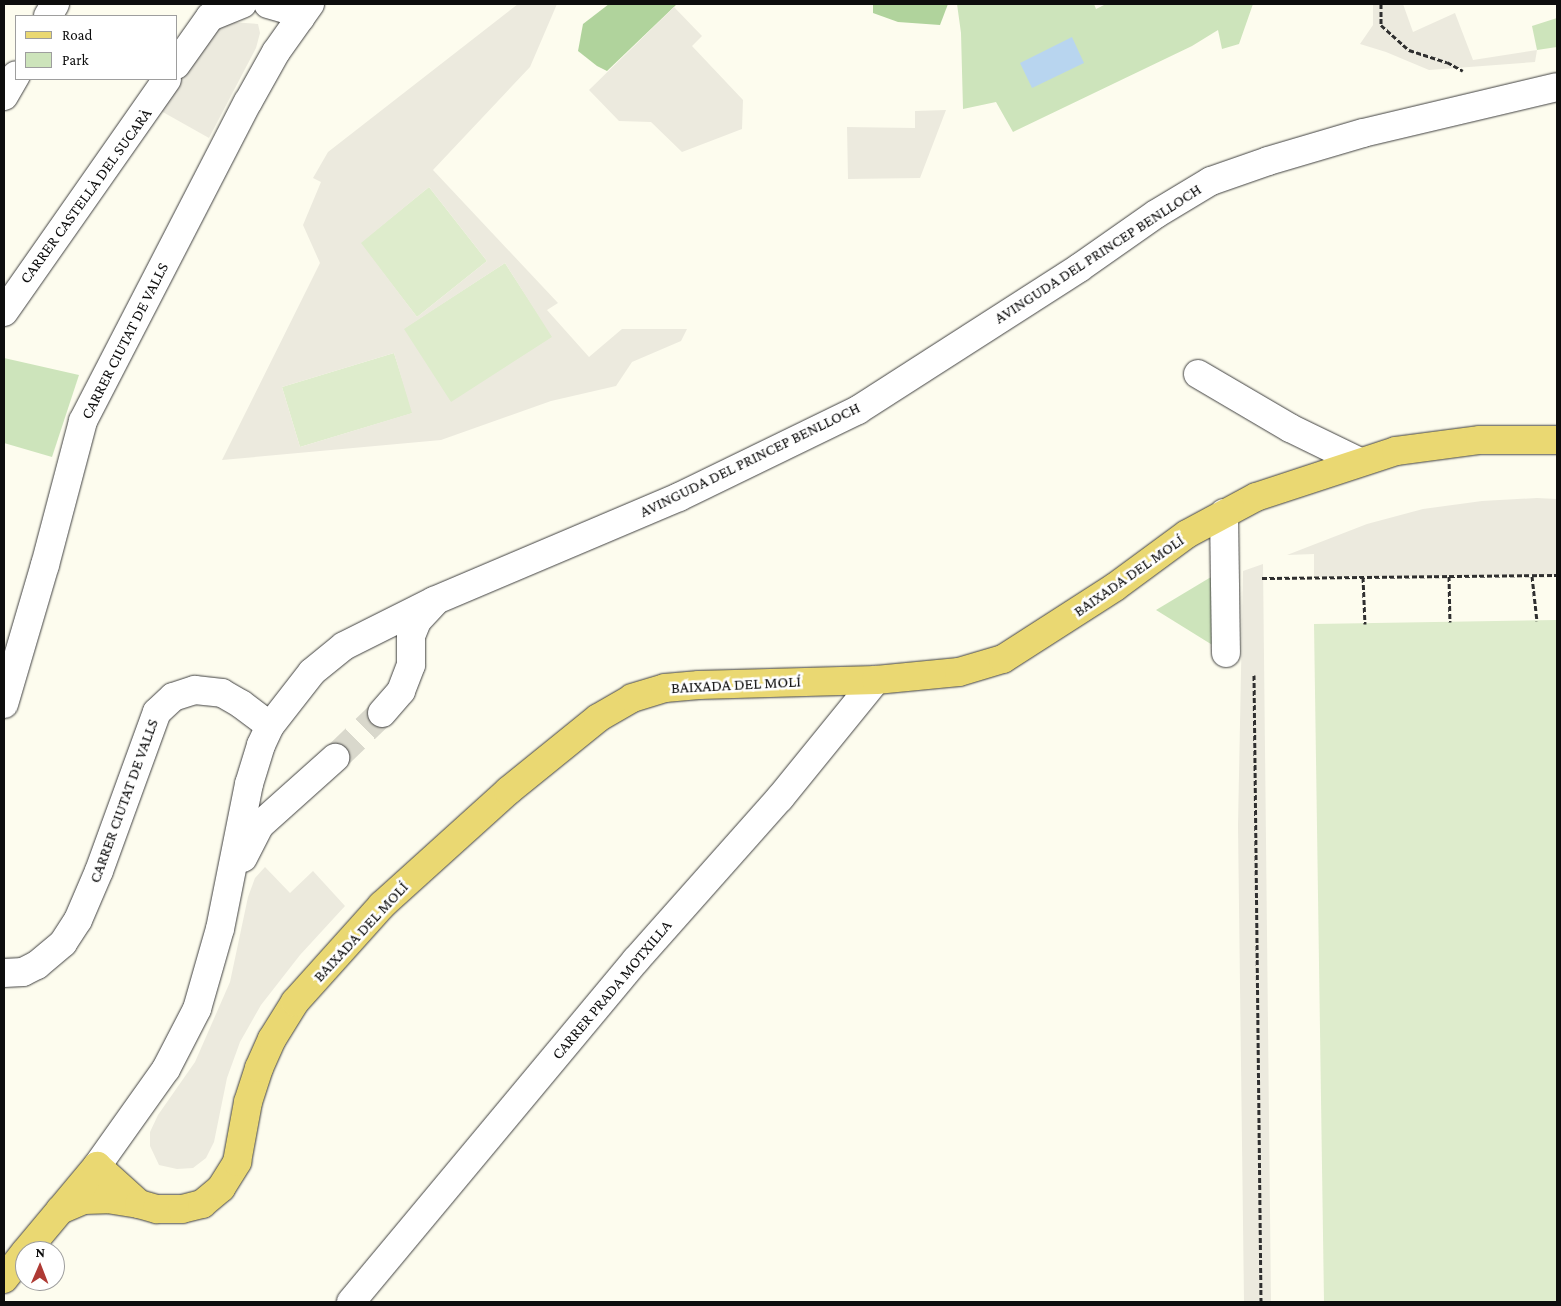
<!DOCTYPE html>
<html>
<head>
<meta charset="utf-8">
<style>
	body { margin:0 }
	#map { position:relative; width:1561px; height:1306px; overflow:hidden; background:#fdfcee; font-family:"Crimson Pro",serif }
	div>[style] { position:absolute }
	.green>* { inset:0; background:#cde4bb }
	.forest>* { inset:0; background:#b0d39c }
	.pitch>* { inset:0; background:#deeccc }
	.plaza>* { inset:0; background:#eceade }
	.water>* { inset:0; background:#b8d5ef }
	.minor-tunnel>* { height:28px; margin-top:-14px; transform-origin:0; background:repeating-linear-gradient(90deg,#d9d8cc 0 28px,transparent 0 42px) }
	.path>* { height:3px; margin-top:-1.5px; transform-origin:0; background:repeating-linear-gradient(90deg,#2f2f2f 0 5px,transparent 0 7.5px) }
	.roads { filter:drop-shadow(0 0 1px #404040) drop-shadow(0 0 1px #404040) }
	.minor>* { height:28px; margin:-14px; padding:0 14px; transform-origin:14px; border-radius:14px; background:#fff }
	.major>* { height:28px; margin:-14px; padding:0 14px; transform-origin:14px; border-radius:14px; background:#ead872 }
	span { translate:-50% -50%; white-space:nowrap; text-align:center; line-height:1.15; -webkit-text-stroke:5px #fff; paint-order:stroke }
	.street-label { font-size:16px; color:#0d0d0d }
	.frame { position:absolute; inset:0; border:5px solid #0d0d0d; pointer-events:none }
	.legend { position:absolute; left:15px; top:15px; width:162px; height:65px; box-sizing:border-box; background:#fff; border:1px solid #9e9e9e; margin:0; padding:6px 9px; list-style:none; font-size:15px; color:#0d0d0d }
	.legend li { display:flex; align-items:center; gap:10px; height:25px }
	.legend b { width:25px; border:1px solid #9e9e9e }
	.north { position:absolute; left:15px; top:1241px; width:50px; height:50px; box-sizing:border-box; background:#fff; border:1px solid #9e9e9e; border-radius:50%; rotate:1deg; font-size:14px; font-weight:700; line-height:20px; text-align:center; color:#0d0d0d }
	.north::after { content:''; display:block; margin:auto; width:18px; height:22px; background:#ae3a34; clip-path:polygon(50% 0,100% 100%,50% 72%,0 100%) }
</style>
</head>
<body>
<div id="map">
	<div class="green">
		<i style="clip-path:polygon(957px 4px,1094px 4px,1096px 9px,1106px 4px,1253px 4px,1239px 44px,1222px 49px,1218px 30px,1192px 46px,1013px 132px,996px 102px,963px 109px,961px 33px)"></i>
		<i style="clip-path:polygon(1557px 18px,1557px 47px,1537px 50px,1532px 26px)"></i>
		<i style="clip-path:polygon(4px 358px,79px 375px,52px 457px,4px 443px)"></i>
		<i style="clip-path:polygon(1216px 574px,1214px 646px,1156px 610px)"></i>
	</div>
	<div class="forest">
		<i style="clip-path:polygon(609px 4px,677px 4px,607px 71px,597px 66px,578px 51px,583px 24px)"></i>
		<i style="clip-path:polygon(873px 4px,948px 4px,940px 25px,898px 22px,873px 13px)"></i>
	</div>
	<div class="pitch">
		<i style="clip-path:polygon(429px 187px,487px 261px,417px 317px,360px 243px)"></i>
		<i style="clip-path:polygon(505px 263px,553px 337px,451px 403px,403px 329px)"></i>
		<i style="clip-path:polygon(394px 353px,413px 413px,300px 447px,282px 387px)"></i>
		<i style="clip-path:polygon(1557px 620px,1557px 1302px,1324px 1302px,1314px 624px)"></i>
	</div>
	<div class="plaza">
		<i style="clip-path:polygon(evenodd,518px 4px,557px 4px,530px 67px,433px 170px,558px 303px,547px 310px,589px 357px,622px 329px,687px 329px,681px 341px,632px 362px,616px 386px,551px 401px,441px 440px,222px 460px,320px 263px,303px 225px,321px 182px,313px 178px,328px 152px,518px 4px,429px 187px,487px 261px,417px 317px,361px 243px,429px 187px,518px 4px,505px 263px,552px 337px,451px 402px,404px 329px,505px 263px,518px 4px,394px 353px,412px 413px,300px 447px,282px 387px,394px 353px)"></i>
		<i style="clip-path:polygon(1373px 4px,1403px 4px,1413px 32px,1455px 13px,1473px 60px,1537px 50px,1535px 62px,1429px 70px,1386px 52px,1360px 44px,1373px 25px)"></i>
		<i style="clip-path:polygon(674px 7px,702px 36px,692px 46px,743px 100px,742px 129px,682px 152px,651px 122px,619px 121px,589px 90px)"></i>
		<i style="clip-path:polygon(231px 22px,258px 24px,260px 33px,256px 48px,209px 138px,161px 111px,215px 30px)"></i>
		<i style="clip-path:polygon(946px 110px,920px 178px,848px 179px,847px 127px,915px 128px,915px 111px)"></i>
		<i style="clip-path:polygon(1537px 498px,1557px 499px,1557px 575px,1314px 577px,1314px 554px,1287px 555px,1367px 524px,1423px 509px,1482px 501px)"></i>
		<i style="clip-path:polygon(1263px 564px,1271px 1302px,1244px 1302px,1238px 826px,1243px 571px)"></i>
		<i style="clip-path:polygon(265px 867px,290px 893px,313px 871px,345px 906px,300px 955px,261px 1005px,240px 1042px,227px 1078px,214px 1142px,206px 1158px,193px 1168px,177px 1169px,159px 1165px,150px 1146px,150px 1132px,158px 1115px,195px 1062px,230px 982px,248px 897px,255px 878px)"></i>
	</div>
	<div class="water">
		<i style="clip-path:polygon(1072px 37px,1084px 63px,1032px 88px,1020px 63px)"></i>
	</div>
	<div class="minor-tunnel">
		<i style="left:335px;top:758px;width:65px;rotate:-43.8deg"></i>
	</div>
	<div class="path">
		<i style="left:1381px;top:4px;width:21px;rotate:90deg"></i>
		<i style="left:1381px;top:25px;width:38px;rotate:42deg"></i>
		<i style="left:1409px;top:50px;width:40px;rotate:18deg"></i>
		<i style="left:1447px;top:62px;width:18px;rotate:29deg"></i>
		<i style="left:1449px;top:576px;width:46px;rotate:88.8deg"></i>
		<i style="left:1532px;top:576px;width:45px;rotate:83.7deg"></i>
		<i style="left:1363px;top:577px;width:47px;rotate:87.6deg"></i>
		<i style="left:1262px;top:578px;width:295px;rotate:-0.6deg"></i>
		<i style="left:1254px;top:675px;width:627px;rotate:89.36deg"></i>
	</div>
	<div class="roads">
		<div class="minor">
			<i style="left:268px;top:4px;width:19px;rotate:16deg"></i>
			<i style="left:286px;top:9px;width:17px;rotate:31deg"></i>
			<i style="left:48px;top:16px;width:14px;rotate:-60deg"></i>
			<i style="left:176px;top:65px;width:59px;rotate:-54.7deg"></i>
			<i style="left:210px;top:17px;width:35px;rotate:-22deg"></i>
			<i style="left:4px;top:96px;width:24px;rotate:-60deg"></i>
			<i style="left:4px;top:312px;width:284px;rotate:-55deg"></i>
			<i style="left:1198px;top:374px;width:107px;rotate:30.4deg"></i>
			<i style="left:1290px;top:428px;width:78px;rotate:25.9deg"></i>
			<i style="left:1224px;top:513px;width:140px;rotate:89.2deg"></i>
			<i style="left:4px;top:704px;width:145px;rotate:-73.6deg"></i>
			<i style="left:45px;top:565px;width:149px;rotate:-75.2deg"></i>
			<i style="left:83px;top:421px;width:359px;rotate:-62.7deg"></i>
			<i style="left:248px;top:102px;width:57px;rotate:-60.8deg"></i>
			<i style="left:276px;top:52px;width:59px;rotate:-54.7deg"></i>
			<i style="left:382px;top:713px;width:29px;rotate:-49deg"></i>
			<i style="left:401px;top:691px;width:28px;rotate:-69deg"></i>
			<i style="left:411px;top:665px;width:29px;rotate:-90deg"></i>
			<i style="left:411px;top:636px;width:16px;rotate:-68deg"></i>
			<i style="left:417px;top:621px;width:25px;rotate:-47deg"></i>
			<i style="left:243px;top:858px;width:37px;rotate:-63deg"></i>
			<i style="left:260px;top:825px;width:101px;rotate:-41.8deg"></i>
			<i style="left:4px;top:973px;width:19px;rotate:-3deg"></i>
			<i style="left:23px;top:972px;width:16px;rotate:-27deg"></i>
			<i style="left:37px;top:965px;width:34px;rotate:-40deg"></i>
			<i style="left:63px;top:943px;width:27px;rotate:-57deg"></i>
			<i style="left:78px;top:920px;width:53px;rotate:-66.8deg"></i>
			<i style="left:99px;top:871px;width:169px;rotate:-70deg"></i>
			<i style="left:157px;top:712px;width:22px;rotate:-43deg"></i>
			<i style="left:173px;top:697px;width:23px;rotate:-18deg"></i>
			<i style="left:195px;top:690px;width:27px;rotate:6deg"></i>
			<i style="left:222px;top:693px;width:22px;rotate:30deg"></i>
			<i style="left:241px;top:704px;width:36px;rotate:37deg"></i>
			<i style="left:97px;top:1166px;width:119px;rotate:-54.6deg"></i>
			<i style="left:166px;top:1069px;width:68px;rotate:-62.7deg"></i>
			<i style="left:197px;top:1009px;width:83px;rotate:-74deg"></i>
			<i style="left:220px;top:929px;width:148px;rotate:-78.7deg"></i>
			<i style="left:249px;top:784px;width:41px;rotate:-72.9deg"></i>
			<i style="left:261px;top:745px;width:21px;rotate:-65deg"></i>
			<i style="left:270px;top:726px;width:68px;rotate:-52.1deg"></i>
			<i style="left:312px;top:672px;width:41px;rotate:-39.1deg"></i>
			<i style="left:344px;top:646px;width:101px;rotate:-26.6deg"></i>
			<i style="left:434px;top:601px;width:266px;rotate:-23deg"></i>
			<i style="left:679px;top:497px;width:199px;rotate:-25.9deg"></i>
			<i style="left:858px;top:410px;width:263px;rotate:-32.7deg"></i>
			<i style="left:1079px;top:268px;width:94px;rotate:-35deg"></i>
			<i style="left:1156px;top:214px;width:64px;rotate:-31deg"></i>
			<i style="left:1211px;top:181px;width:60px;rotate:-19.3deg"></i>
			<i style="left:1268px;top:161px;width:99px;rotate:-16.4deg"></i>
			<i style="left:1363px;top:133px;width:199px;rotate:-13.3deg"></i>
			<i style="left:351px;top:1302px;width:445px;rotate:-50.2deg"></i>
			<i style="left:636px;top:960px;width:217px;rotate:-48.4deg"></i>
			<i style="left:780px;top:798px;width:152px;rotate:-50.9deg"></i>
		</div>
		<div class="major">
			<i style="left:60px;top:1210px;width:26px;rotate:-23deg"></i>
			<i style="left:84px;top:1200px;width:23px;rotate:-2deg"></i>
			<i style="left:107px;top:1199px;width:32px;rotate:9deg"></i>
			<i style="left:26px;top:1251px;width:111px;rotate:-50.1deg"></i>
			<i style="left:97px;top:1166px;width:57px;rotate:42.1deg"></i>
			<i style="left:139px;top:1204px;width:19px;rotate:16deg"></i>
			<i style="left:157px;top:1209px;width:25px"></i>
			<i style="left:182px;top:1209px;width:21px;rotate:-14deg"></i>
			<i style="left:202px;top:1204px;width:25px;rotate:-40deg"></i>
			<i style="left:221px;top:1188px;width:31px;rotate:-58deg"></i>
			<i style="left:237px;top:1162px;width:61px;rotate:-79.6deg"></i>
			<i style="left:248px;top:1102px;width:36px;rotate:-72deg"></i>
			<i style="left:259px;top:1068px;width:32px;rotate:-66deg"></i>
			<i style="left:272px;top:1039px;width:44px;rotate:-58.1deg"></i>
			<i style="left:295px;top:1002px;width:130px;rotate:-48.1deg"></i>
			<i style="left:382px;top:905px;width:170px;rotate:-42.1deg"></i>
			<i style="left:508px;top:791px;width:116px;rotate:-39deg"></i>
			<i style="left:598px;top:718px;width:39px;rotate:-30deg"></i>
			<i style="left:632px;top:698px;width:34px;rotate:-17deg"></i>
			<i style="left:665px;top:688px;width:34px;rotate:-5deg"></i>
			<i style="left:699px;top:685px;width:177px;rotate:-1.6deg"></i>
			<i style="left:876px;top:680px;width:83px;rotate:-5.5deg"></i>
			<i style="left:959px;top:672px;width:46px;rotate:-16.5deg"></i>
			<i style="left:1003px;top:659px;width:133px;rotate:-32.7deg"></i>
			<i style="left:1115px;top:587px;width:89px;rotate:-36.4deg"></i>
			<i style="left:1187px;top:534px;width:78px;rotate:-28.2deg"></i>
			<i style="left:1256px;top:497px;width:147px;rotate:-18.2deg"></i>
			<i style="left:1396px;top:451px;width:85px;rotate:-7.5deg"></i>
			<i style="left:1480px;top:440px;width:77px"></i>
			<i style="left:4px;top:1279px;width:34px;rotate:-52deg"></i>
		</div>
	</div>
	<div class="street-label">
		<span style="left:86px;top:196px;rotate:-54deg">CARRER CASTELLÀ DEL SUCARÀ</span>
		<span style="left:1098px;top:254px;rotate:-33deg">AVINGUDA DEL PRINCEP BENLLOCH</span>
		<span style="left:125px;top:341px;rotate:-63deg">CARRER CIUTAT DE VALLS</span>
		<span style="left:750px;top:460px;rotate:-26deg">AVINGUDA DEL PRINCEP BENLLOCH</span>
		<span style="left:1129px;top:576px;rotate:-35deg">BAIXADA DEL MOLÍ</span>
		<span style="left:736px;top:685px;rotate:-3deg">BAIXADA DEL MOLÍ</span>
		<span style="left:124px;top:801px;rotate:-70deg">CARRER CIUTAT DE VALLS</span>
		<span style="left:361px;top:932px;rotate:-47deg">BAIXADA DEL MOLÍ</span>
		<span style="left:612px;top:990px;rotate:-50deg">CARRER PRADA MOTXILLA</span>
	</div>
	<div class="frame"></div>
	<ul class="legend">
	<li><b style="height:6px;background:#ead872"></b>Road</li>
	<li><b style="height:14px;background:#cde4bb"></b>Park</li>
	</ul>
	<div class="north">N</div>
</div>
</body>
</html>
